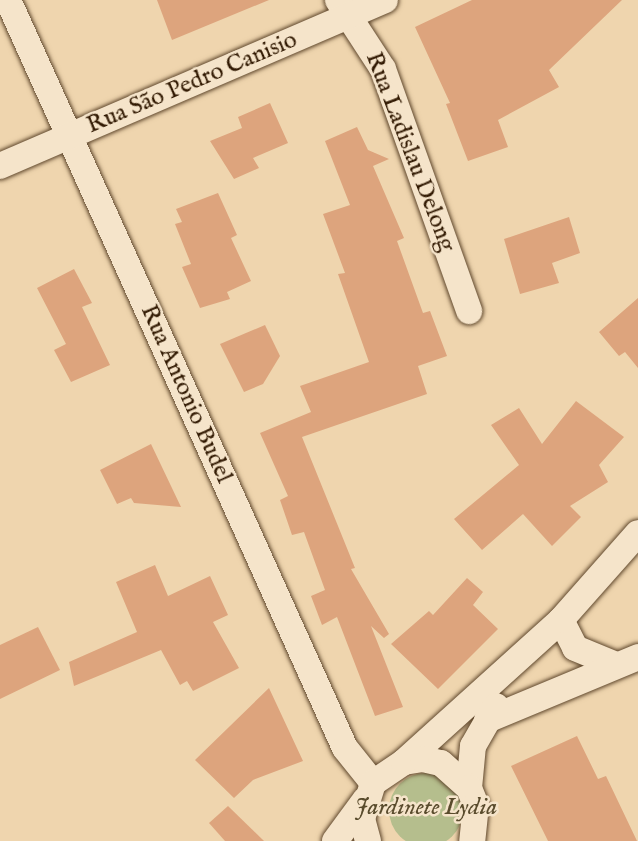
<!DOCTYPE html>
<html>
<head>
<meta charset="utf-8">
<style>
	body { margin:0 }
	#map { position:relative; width:638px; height:841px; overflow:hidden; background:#efd5ae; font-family:"IM FELL English",serif }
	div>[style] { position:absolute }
	.green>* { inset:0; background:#b5be8d }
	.round { border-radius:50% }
	.building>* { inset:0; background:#dda47d }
	.roads { filter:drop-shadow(0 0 2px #60482d) drop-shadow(0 0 2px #60482d) }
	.street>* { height:26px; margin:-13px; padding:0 13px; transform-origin:13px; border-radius:13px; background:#f5e4ca }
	span { translate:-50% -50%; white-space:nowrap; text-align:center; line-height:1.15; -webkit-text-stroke:5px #f5e4ca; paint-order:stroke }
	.street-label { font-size:24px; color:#311902 }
	.park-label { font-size:24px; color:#594b2c; font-style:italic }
</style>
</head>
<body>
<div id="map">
	<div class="green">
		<i class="round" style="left:389px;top:773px;width:74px;height:74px"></i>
	</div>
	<div class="building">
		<i style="clip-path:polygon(157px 0,269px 0,172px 40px)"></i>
		<i style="clip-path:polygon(472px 0,622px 0,549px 70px,559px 87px,498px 120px,508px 147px,468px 161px,446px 104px,450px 103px,415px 27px)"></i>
		<i style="clip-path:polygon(270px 103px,288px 143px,253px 158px,259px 168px,234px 179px,210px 141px,242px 128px,238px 117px)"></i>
		<i style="clip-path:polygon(357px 127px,368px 150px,389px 159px,373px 166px,404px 238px,397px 241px,423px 313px,430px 311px,447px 356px,418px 366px,427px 394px,302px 437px,355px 568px,351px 569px,389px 634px,384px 638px,371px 626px,403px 707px,375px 716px,337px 617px,322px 625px,311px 596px,325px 590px,304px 532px,292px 535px,280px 500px,288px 496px,260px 433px,311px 412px,300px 386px,369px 362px,338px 274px,345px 273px,323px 214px,350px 205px,325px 141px)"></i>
		<i style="clip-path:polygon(218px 193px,237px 235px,231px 238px,251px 281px,227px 292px,230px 299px,200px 308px,182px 267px,191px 264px,175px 224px,182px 222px,176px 209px)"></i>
		<i style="clip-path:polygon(569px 217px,580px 253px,552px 263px,559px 283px,520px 294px,504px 239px)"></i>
		<i style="clip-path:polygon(74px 269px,92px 303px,82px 307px,110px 365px,71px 382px,54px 350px,66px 344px,37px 288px)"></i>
		<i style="clip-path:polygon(638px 298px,638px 368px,625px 352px,619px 356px,599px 332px)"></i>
		<i style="clip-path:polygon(265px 325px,280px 356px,263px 384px,244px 392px,220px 344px)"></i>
		<i style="clip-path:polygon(576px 401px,624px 437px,599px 465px,608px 482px,570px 506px,581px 517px,552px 546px,523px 514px,482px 550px,454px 519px,519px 465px,491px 425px,519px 408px,542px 444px)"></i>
		<i style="clip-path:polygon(151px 444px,181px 507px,134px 503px,131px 498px,117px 504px,100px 470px)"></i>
		<i style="clip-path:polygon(155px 565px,168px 596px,210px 576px,228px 615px,213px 622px,239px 668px,193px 691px,187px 681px,180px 685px,161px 650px,74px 686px,69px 662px,137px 632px,116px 582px)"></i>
		<i style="clip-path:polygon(467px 578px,483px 592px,473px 605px,498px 629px,438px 689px,391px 644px,429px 611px,433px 615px)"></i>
		<i style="clip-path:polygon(38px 627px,60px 670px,0 699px,0 645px)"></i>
		<i style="clip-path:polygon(269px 688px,303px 761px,253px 780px,234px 798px,195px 760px)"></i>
		<i style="clip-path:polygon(577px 736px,598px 779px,606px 776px,637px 841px,548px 841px,511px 766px)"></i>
		<i style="clip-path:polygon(228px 806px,264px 841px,225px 841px,209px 823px)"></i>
	</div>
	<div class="roads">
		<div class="street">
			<i style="left:8px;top:0;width:820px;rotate:65.75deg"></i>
			<i style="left:345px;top:748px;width:45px;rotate:51.3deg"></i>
			<i style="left:338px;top:0;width:82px;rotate:56.9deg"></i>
			<i style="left:383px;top:69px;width:257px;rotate:70.4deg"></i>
			<i style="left:0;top:166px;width:419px;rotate:-23.3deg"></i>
			<i style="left:561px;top:620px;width:31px;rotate:63deg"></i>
			<i style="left:575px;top:648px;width:44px;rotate:22.5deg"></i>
			<i style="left:487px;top:720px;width:164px;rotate:-22.6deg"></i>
			<i style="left:404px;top:762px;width:212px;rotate:-42.1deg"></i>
			<i style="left:561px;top:620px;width:116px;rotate:-48.5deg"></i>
			<i style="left:469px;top:788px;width:42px;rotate:-84.6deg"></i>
			<i style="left:473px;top:746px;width:46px;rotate:-60.1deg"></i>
			<i style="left:335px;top:841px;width:51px;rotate:-53.8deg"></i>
			<i style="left:368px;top:841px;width:23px;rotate:-105deg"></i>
			<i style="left:362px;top:819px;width:38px;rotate:-73deg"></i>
			<i style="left:373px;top:783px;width:37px;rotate:-34deg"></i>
			<i style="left:404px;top:762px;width:19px;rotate:-9deg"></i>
			<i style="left:423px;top:759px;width:18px;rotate:13deg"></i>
			<i style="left:441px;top:763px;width:38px;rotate:42deg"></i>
			<i style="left:469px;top:788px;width:18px;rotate:68deg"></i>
			<i style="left:476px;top:805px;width:36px;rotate:96deg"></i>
		</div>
	</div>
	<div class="street-label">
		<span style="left:192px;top:83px;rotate:-23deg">Rua São Pedro Canisio</span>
		<span style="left:410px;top:152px;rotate:69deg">Rua Ladislau Delong</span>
		<span style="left:186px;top:394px;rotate:66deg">Rua Antonio Budel</span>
	</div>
	<div class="park-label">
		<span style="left:426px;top:808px">Jardinete Lydia</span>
	</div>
</div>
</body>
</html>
